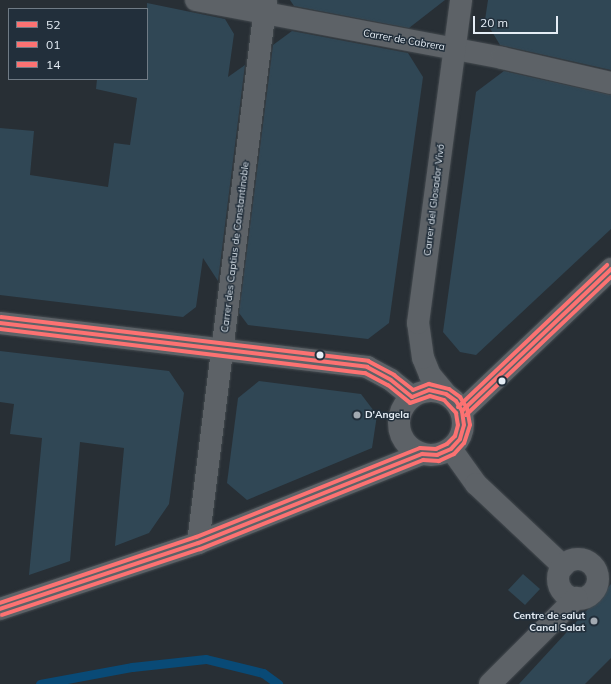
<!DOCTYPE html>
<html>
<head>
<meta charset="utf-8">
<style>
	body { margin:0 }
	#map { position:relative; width:611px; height:684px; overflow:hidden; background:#282f35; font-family:Mulish,sans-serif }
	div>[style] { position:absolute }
	.stream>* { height:9px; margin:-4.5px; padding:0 4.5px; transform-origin:4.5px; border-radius:4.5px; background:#094a76 }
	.building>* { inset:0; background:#304755 }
	.roads { filter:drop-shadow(0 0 1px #444a4f) drop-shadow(0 0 1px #444a4f) }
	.minor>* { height:22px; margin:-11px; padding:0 11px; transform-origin:11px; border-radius:11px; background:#5d6267 }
	.minor>.ring { margin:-11px; padding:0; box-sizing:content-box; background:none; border:22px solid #5d6267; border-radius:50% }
	.bus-1>* { height:4px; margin:-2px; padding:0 2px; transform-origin:2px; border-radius:2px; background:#fc7272 }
	.bus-2>* { height:4px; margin:-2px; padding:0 2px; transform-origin:2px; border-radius:2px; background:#fc7272 }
	.bus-3>* { height:4px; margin:-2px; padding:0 2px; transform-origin:2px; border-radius:2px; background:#fc7272 }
	.dots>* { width:11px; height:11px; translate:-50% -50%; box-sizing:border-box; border:2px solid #222f3b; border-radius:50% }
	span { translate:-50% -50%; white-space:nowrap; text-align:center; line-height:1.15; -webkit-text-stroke:3px #222f3b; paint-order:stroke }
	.street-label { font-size:10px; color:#e5edf5 }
	.poi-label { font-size:10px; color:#e5edf5; font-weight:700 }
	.left { translate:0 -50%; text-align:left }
	.right { translate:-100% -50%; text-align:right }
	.legend { position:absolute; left:8px; top:8px; width:140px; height:72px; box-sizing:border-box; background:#222f3b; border:1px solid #707b85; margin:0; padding:5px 7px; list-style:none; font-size:12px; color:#e5edf5 }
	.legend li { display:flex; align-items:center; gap:8px; height:20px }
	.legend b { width:20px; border:1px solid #707b85 }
	.scale { position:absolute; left:473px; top:16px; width:85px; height:18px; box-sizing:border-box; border:2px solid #e5edf5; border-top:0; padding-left:5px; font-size:12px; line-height:14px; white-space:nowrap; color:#e5edf5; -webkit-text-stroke:3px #222f3b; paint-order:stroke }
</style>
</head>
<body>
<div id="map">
	<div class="stream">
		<i style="left:40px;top:684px;width:94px;rotate:-10.5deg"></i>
		<i style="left:132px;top:667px;width:74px;rotate:-6.2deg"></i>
		<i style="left:206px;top:659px;width:59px;rotate:13.8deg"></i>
		<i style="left:263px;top:673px;width:19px;rotate:36deg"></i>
	</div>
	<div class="building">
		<i style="clip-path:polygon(290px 0,445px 0,409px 28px,294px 6px)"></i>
		<i style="clip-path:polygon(488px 0,611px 0,611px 70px,500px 45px,485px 20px)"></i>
		<i style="clip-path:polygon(147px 3px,225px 19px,234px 34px,228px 77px,245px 65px,218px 281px,203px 258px,196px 307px,183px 317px,0 295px,0 128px,34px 131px,30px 175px,108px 187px,114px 143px,130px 145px,137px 98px,96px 89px,97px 79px,147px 79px)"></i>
		<i style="clip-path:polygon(292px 31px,408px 53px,423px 77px,389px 323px,368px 339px,248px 325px,239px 313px,273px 45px)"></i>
		<i style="clip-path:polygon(504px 71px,611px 95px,611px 229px,476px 355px,460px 352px,443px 332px,476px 92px)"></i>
		<i style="clip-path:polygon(0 351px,169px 371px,184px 393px,169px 504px,149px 533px,115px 546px,124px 448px,80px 442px,70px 561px,29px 575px,42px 438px,10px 434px,14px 404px,0 402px)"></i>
		<i style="clip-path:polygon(259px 381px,361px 394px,377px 415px,372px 448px,247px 500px,227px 483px,238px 398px)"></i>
		<i style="clip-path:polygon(523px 574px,540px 589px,525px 605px,508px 590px)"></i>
		<i style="clip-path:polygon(611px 584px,611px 658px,585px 684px,519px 684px)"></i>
	</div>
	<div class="roads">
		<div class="minor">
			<i style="left:196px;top:0;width:311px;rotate:10.7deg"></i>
			<i style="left:502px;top:58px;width:112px;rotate:12.9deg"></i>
			<i style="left:0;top:323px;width:370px;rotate:6.8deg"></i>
			<i style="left:367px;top:367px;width:27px;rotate:28deg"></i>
			<i style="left:391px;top:380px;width:27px;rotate:39deg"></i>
			<i class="ring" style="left:399px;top:391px;width:42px;height:42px"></i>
			<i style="left:446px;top:394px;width:25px;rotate:-130deg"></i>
			<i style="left:430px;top:375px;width:18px;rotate:-112deg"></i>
			<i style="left:423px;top:358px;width:35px;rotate:-98deg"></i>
			<i style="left:418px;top:323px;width:326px;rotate:-82.4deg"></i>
			<i style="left:462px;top:411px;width:206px;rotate:-43.6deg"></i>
			<i style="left:451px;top:449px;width:43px;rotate:54.5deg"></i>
			<i style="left:476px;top:484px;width:120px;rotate:43.3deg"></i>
			<i style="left:198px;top:543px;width:547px;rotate:-82.86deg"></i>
			<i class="ring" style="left:558px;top:559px;width:18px;height:18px"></i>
			<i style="left:0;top:609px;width:209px;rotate:-18.4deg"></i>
			<i style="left:198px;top:543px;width:241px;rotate:-21.7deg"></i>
			<i style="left:490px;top:684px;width:122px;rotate:-45deg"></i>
		</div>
	</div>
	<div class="bus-1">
		<i style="left:0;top:323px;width:370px;rotate:6.8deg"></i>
		<i style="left:367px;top:367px;width:27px;rotate:28deg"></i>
		<i style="left:391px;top:380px;width:27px;rotate:39deg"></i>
		<i style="left:412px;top:397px;width:18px;rotate:-22deg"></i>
		<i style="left:429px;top:390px;width:17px;rotate:13deg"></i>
		<i style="left:446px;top:394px;width:12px;rotate:35deg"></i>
		<i style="left:456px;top:401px;width:12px;rotate:59deg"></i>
		<i style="left:462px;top:411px;width:14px;rotate:82deg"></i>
		<i style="left:464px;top:425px;width:15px;rotate:106deg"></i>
		<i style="left:460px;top:439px;width:13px;rotate:132deg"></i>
		<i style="left:451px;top:449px;width:15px;rotate:157deg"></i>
		<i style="left:437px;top:455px;width:15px;rotate:-176deg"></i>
		<i style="left:422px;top:454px;width:241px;rotate:158.3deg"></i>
		<i style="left:198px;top:543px;width:209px;rotate:161.6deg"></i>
		<i style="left:462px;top:411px;width:206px;rotate:-43.6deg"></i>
	</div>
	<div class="bus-2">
		<i style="left:0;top:329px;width:368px;rotate:6.9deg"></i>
		<i style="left:365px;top:373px;width:26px;rotate:28deg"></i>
		<i style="left:388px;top:385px;width:28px;rotate:39deg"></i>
		<i style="left:410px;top:403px;width:21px;rotate:-19deg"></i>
		<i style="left:430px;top:396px;width:15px;rotate:16deg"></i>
		<i style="left:444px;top:400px;width:18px;rotate:47deg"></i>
		<i style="left:456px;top:413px;width:12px;rotate:81deg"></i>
		<i style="left:458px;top:425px;width:11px;rotate:105deg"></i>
		<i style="left:455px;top:436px;width:11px;rotate:135deg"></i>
		<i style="left:447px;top:444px;width:12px;rotate:156deg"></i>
		<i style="left:436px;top:449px;width:16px;rotate:-176deg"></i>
		<i style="left:420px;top:448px;width:241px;rotate:158.3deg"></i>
		<i style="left:196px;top:537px;width:207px;rotate:161.4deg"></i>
		<i style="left:466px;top:415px;width:200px;rotate:-43.6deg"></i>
	</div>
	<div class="bus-3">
		<i style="left:1px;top:317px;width:370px;rotate:6.8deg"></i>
		<i style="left:368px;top:361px;width:30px;rotate:28deg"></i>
		<i style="left:394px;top:375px;width:24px;rotate:38deg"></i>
		<i style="left:413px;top:390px;width:17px;rotate:-21deg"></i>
		<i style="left:429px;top:384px;width:21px;rotate:14deg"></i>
		<i style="left:449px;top:389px;width:14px;rotate:36deg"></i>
		<i style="left:460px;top:397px;width:13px;rotate:58deg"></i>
		<i style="left:467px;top:408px;width:17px;rotate:80deg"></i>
		<i style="left:470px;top:425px;width:19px;rotate:108deg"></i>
		<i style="left:464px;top:443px;width:15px;rotate:132deg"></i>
		<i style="left:454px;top:454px;width:17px;rotate:155deg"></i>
		<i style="left:439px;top:461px;width:16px;rotate:-176deg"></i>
		<i style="left:423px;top:460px;width:240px;rotate:158.2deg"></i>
		<i style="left:200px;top:549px;width:209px;rotate:161.6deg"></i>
		<i style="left:458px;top:407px;width:206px;rotate:-43.6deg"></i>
	</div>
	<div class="dots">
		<i style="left:320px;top:355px;background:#e5edf5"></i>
		<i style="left:502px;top:381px;background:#e5edf5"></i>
		<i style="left:357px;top:415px;background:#a3aab2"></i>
		<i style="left:594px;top:621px;background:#a3aab2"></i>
	</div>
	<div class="street-label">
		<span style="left:404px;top:40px;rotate:10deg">Carrer de Cabrera</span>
		<span style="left:434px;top:200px;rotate:-83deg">Carrer del Glosador Vivó</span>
		<span style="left:235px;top:247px;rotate:-83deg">Carrer des Captius de Constantinoble</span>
	</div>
	<div class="poi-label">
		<span class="left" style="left:365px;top:415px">D'Angela</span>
		<span class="right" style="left:585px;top:621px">Centre de salut<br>Canal Salat</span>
	</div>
	<ul class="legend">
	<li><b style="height:5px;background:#fc7272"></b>52</li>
	<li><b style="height:5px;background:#fc7272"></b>01</li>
	<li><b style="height:5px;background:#fc7272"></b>14</li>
	</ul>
	<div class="scale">20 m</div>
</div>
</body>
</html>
